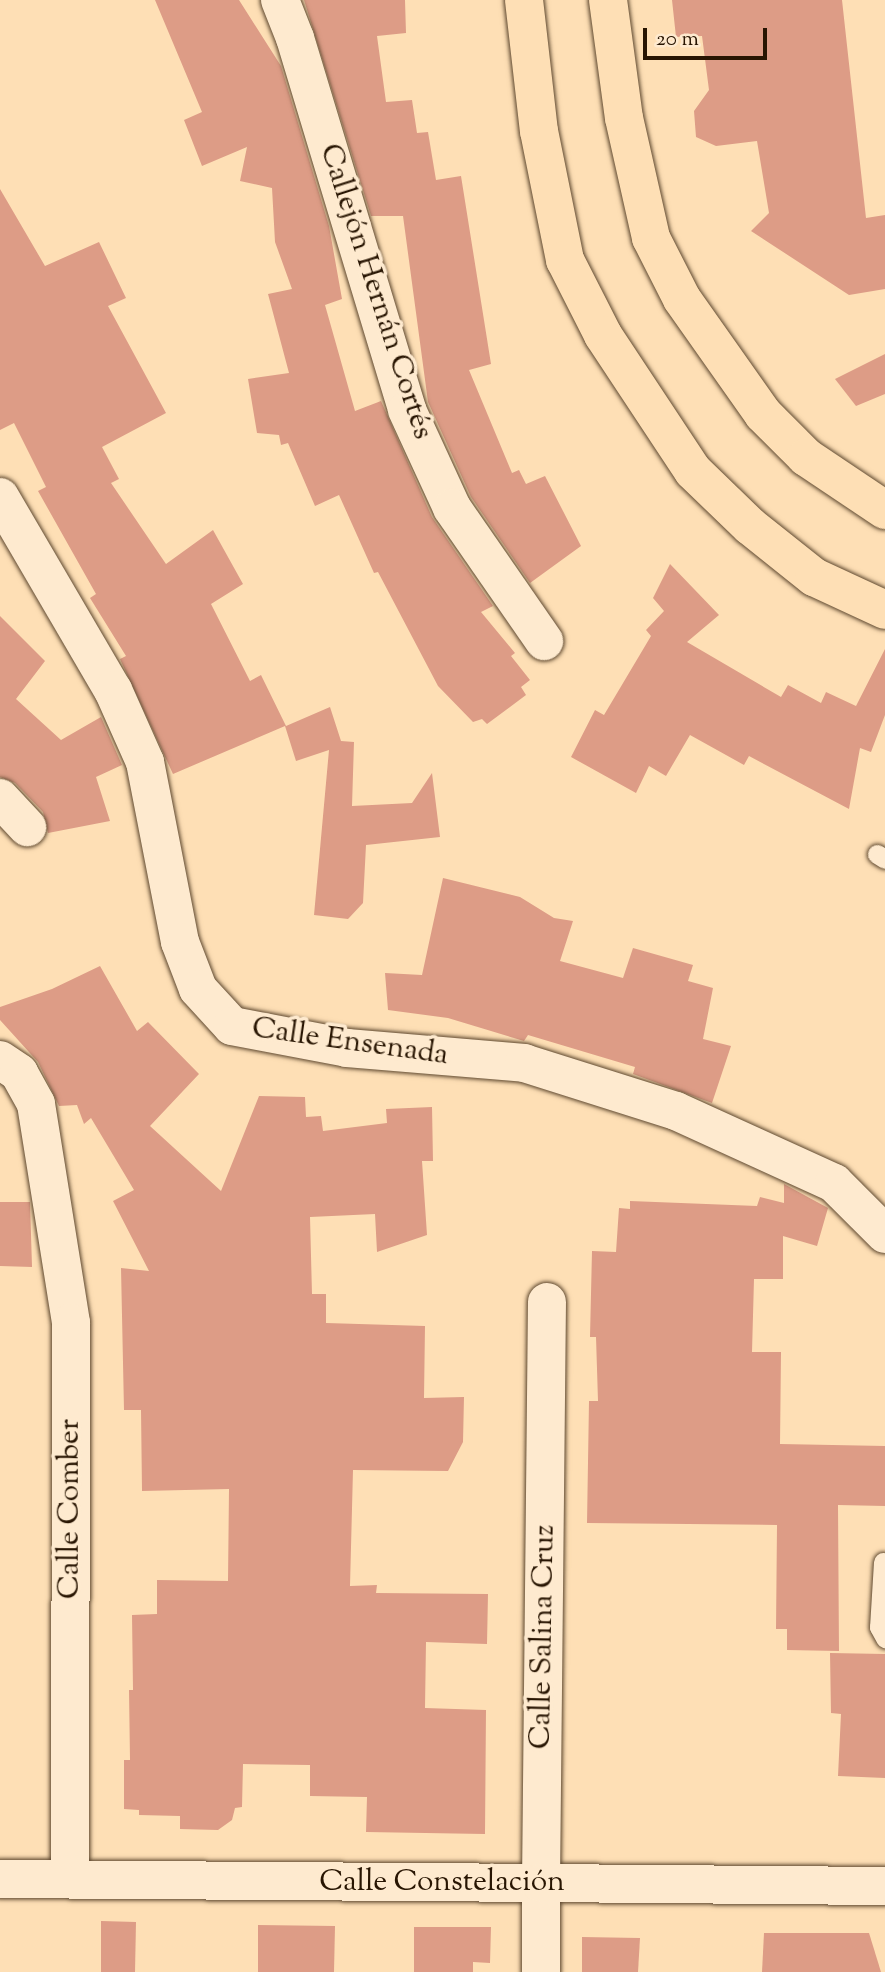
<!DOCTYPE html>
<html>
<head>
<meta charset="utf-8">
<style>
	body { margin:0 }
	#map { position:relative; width:885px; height:1972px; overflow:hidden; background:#fedfb5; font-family:"Sorts Mill Goudy",serif }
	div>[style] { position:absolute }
	.building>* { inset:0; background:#dd9c86 }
	.roads { filter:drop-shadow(0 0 2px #5e482f) drop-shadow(0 0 2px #5e482f) }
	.service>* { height:19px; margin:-9.5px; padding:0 9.5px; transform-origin:9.5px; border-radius:9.5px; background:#feeacf }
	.minor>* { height:38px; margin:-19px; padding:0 19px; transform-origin:19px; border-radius:19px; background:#feeacf }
	.tertiary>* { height:38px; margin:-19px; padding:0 19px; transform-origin:19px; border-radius:19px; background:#feeacf }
	.primary>* { height:38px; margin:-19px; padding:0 19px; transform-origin:19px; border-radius:19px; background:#fedfb5 }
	span { translate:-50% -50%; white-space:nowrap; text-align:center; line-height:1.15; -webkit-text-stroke:7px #feeacf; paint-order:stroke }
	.street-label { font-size:30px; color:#281502 }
	.scale { position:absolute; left:643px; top:28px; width:124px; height:32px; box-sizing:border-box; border:4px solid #281502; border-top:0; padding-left:9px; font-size:21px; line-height:24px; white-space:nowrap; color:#281502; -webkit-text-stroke:5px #feeacf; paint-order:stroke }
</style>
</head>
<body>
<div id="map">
	<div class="building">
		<i style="clip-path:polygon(155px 0,239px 0,281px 66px,329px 226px,342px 299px,325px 305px,355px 411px,381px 401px,432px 517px,493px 606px,481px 612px,515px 653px,511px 656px,530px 680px,521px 687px,526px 695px,487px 724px,482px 719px,473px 722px,438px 686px,378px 572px,374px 573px,339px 495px,315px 506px,288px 443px,281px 445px,279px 435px,257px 433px,248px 379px,289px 373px,268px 294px,292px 289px,275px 242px,272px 188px,240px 181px,247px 147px,202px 166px,184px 120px,202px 112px)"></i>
		<i style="clip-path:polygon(304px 0,405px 0,406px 33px,377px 36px,386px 102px,412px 100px,417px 133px,428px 132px,436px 180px,461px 176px,491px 364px,469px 370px,512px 473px,519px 470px,526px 484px,545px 476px,581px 546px,530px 583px,471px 497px,428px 402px,403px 216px,371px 216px)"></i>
		<i style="clip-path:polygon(672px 0,842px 0,866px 218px,885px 215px,885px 289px,849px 295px,751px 231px,769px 213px,757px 141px,716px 146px,696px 137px,694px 111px,709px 90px,702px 36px,676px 37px)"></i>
		<i style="clip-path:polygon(0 189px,45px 266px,99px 242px,126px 298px,108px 306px,166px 413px,102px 447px,119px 479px,111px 483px,166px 564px,213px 530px,243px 584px,211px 604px,250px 681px,261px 675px,286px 726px,330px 707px,341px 741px,354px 742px,352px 806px,412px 803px,432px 773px,440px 837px,366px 845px,363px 903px,348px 919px,314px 915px,329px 750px,296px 761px,285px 726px,173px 774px,120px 659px,126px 656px,90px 598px,96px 594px,38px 491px,46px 487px,14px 423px,0 430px)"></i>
		<i style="clip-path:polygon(885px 354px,885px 394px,856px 406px,835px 379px)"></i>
		<i style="clip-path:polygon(670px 564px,719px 615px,687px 642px,781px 697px,788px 685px,821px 703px,826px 692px,856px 706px,885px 649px,885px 715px,871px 752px,860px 748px,849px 809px,749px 756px,744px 765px,690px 735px,666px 776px,649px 766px,636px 793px,571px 757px,595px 710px,604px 715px,651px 636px,646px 630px,664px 611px,653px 598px)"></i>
		<i style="clip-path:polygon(0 616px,45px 661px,16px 699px,61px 740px,101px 717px,122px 765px,96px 777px,110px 821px,48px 833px,43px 812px,15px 783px,0 777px)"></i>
		<i style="clip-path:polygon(443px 878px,520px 897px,554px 918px,573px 921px,560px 961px,623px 978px,633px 948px,693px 965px,688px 981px,713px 988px,703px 1039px,731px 1046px,712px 1103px,633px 1074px,635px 1067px,528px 1035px,524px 1041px,448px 1018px,388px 1010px,385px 973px,422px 975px)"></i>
		<i style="clip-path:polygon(100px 966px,137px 1031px,148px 1022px,199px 1074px,150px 1126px,221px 1191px,259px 1096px,305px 1097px,306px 1117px,321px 1116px,323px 1131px,387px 1123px,386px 1109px,432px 1107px,433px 1161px,422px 1161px,427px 1235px,377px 1252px,375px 1214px,310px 1217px,312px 1294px,326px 1294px,326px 1323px,425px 1326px,424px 1398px,464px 1397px,463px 1442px,448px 1471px,353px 1470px,350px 1586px,377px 1585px,376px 1593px,488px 1594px,487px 1644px,426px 1642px,425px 1708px,486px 1710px,485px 1834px,366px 1832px,367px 1797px,310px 1796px,310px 1765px,243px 1764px,242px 1807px,235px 1808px,232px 1820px,218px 1830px,180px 1829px,180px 1816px,139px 1815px,139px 1810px,124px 1809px,124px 1760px,130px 1760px,129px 1690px,133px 1690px,132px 1615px,157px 1614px,157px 1580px,228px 1581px,229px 1489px,142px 1491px,141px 1410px,124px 1410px,121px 1268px,149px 1271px,113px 1201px,134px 1190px,91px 1118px,84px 1124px,77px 1105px,59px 1106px,38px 1062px,0 1020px,0 1007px,52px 989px)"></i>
		<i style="clip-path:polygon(784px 1184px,828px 1208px,817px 1246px,783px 1236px,783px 1279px,754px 1279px,752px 1352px,781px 1352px,780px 1444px,885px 1446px,885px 1506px,838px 1505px,839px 1651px,787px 1650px,787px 1629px,776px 1629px,777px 1525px,587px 1523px,589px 1401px,598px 1401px,596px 1337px,590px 1337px,592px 1251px,616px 1252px,619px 1208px,630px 1209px,630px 1201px,757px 1206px,760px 1197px,784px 1203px)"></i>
		<i style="clip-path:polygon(0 1202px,30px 1202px,32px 1267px,0 1266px)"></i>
		<i style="clip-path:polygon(830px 1653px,885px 1654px,885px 1778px,838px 1776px,841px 1714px,831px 1713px)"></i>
		<i style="clip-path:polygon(101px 1921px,136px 1922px,135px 1972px,101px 1972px)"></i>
		<i style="clip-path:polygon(258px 1925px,335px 1926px,334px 1972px,258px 1972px)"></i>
		<i style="clip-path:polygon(414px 1927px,491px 1927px,490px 1963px,473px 1962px,473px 1972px,414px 1972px)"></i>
		<i style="clip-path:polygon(764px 1933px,869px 1933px,881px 1972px,762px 1972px)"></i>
		<i style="clip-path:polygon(582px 1937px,640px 1938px,638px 1972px,582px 1972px)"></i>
	</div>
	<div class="roads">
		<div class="service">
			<i style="left:877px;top:854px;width:9px;rotate:32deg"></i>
			<i style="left:883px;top:1562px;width:65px;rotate:93.5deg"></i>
			<i style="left:879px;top:1627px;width:13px;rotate:61deg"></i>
		</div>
		<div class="minor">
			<i style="left:280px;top:0;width:41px;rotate:68.5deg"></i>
			<i style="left:295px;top:38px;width:388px;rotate:73.2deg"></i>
			<i style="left:407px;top:410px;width:108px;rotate:65.3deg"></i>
			<i style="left:452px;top:508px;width:162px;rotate:55.3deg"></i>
			<i style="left:0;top:497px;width:224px;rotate:59.7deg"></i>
			<i style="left:113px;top:690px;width:79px;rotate:66deg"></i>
			<i style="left:145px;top:762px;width:183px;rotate:79deg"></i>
			<i style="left:180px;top:942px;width:50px;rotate:69deg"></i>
			<i style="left:198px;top:989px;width:50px;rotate:47.4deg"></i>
			<i style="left:232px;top:1026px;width:117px;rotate:10.8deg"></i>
			<i style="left:347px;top:1048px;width:178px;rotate:4.8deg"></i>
			<i style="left:524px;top:1063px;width:159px;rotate:17.5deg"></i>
			<i style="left:676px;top:1111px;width:174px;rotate:24.5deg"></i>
			<i style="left:834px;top:1183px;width:72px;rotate:45deg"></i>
			<i style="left:0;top:798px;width:40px;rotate:47deg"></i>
			<i style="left:0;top:1060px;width:23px;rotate:34deg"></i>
			<i style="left:19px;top:1073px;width:35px;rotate:61deg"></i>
			<i style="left:36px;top:1104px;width:222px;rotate:80.9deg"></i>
			<i style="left:71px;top:1323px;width:556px;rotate:90.1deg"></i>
			<i style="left:0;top:1879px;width:541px;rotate:0.42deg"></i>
			<i style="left:541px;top:1883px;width:581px;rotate:-89.41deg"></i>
		</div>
		<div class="tertiary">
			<i style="left:541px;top:1972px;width:89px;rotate:-90deg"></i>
			<i style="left:541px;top:1883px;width:344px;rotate:0.5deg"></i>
		</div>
		<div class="primary">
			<i style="left:524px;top:0;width:132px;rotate:83.5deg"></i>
			<i style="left:539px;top:131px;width:132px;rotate:78.6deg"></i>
			<i style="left:565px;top:260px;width:84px;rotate:63.1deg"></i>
			<i style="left:603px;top:335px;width:163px;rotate:56.5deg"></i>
			<i style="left:693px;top:471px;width:79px;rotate:44deg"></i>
			<i style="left:750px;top:526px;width:82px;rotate:38.6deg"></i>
			<i style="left:814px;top:577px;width:78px;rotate:24.9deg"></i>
			<i style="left:608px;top:0;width:119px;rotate:82.3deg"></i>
			<i style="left:624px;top:118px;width:123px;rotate:77.3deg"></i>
			<i style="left:651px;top:238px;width:68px;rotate:63.1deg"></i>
			<i style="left:682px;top:299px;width:141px;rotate:54.8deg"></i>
			<i style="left:763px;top:414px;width:61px;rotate:45deg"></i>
			<i style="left:806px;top:457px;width:95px;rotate:33.9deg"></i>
		</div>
	</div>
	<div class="street-label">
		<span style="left:375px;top:292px;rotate:72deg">Callejón Hernán Cortés</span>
		<span style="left:350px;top:1043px;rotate:8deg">Calle Ensenada</span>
		<span style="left:71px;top:1509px;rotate:-90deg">Calle Comber</span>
		<span style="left:544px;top:1637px;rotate:-89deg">Calle Salina Cruz</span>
		<span style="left:442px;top:1883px">Calle Constelación</span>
	</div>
	<div class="scale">20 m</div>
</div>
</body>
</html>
